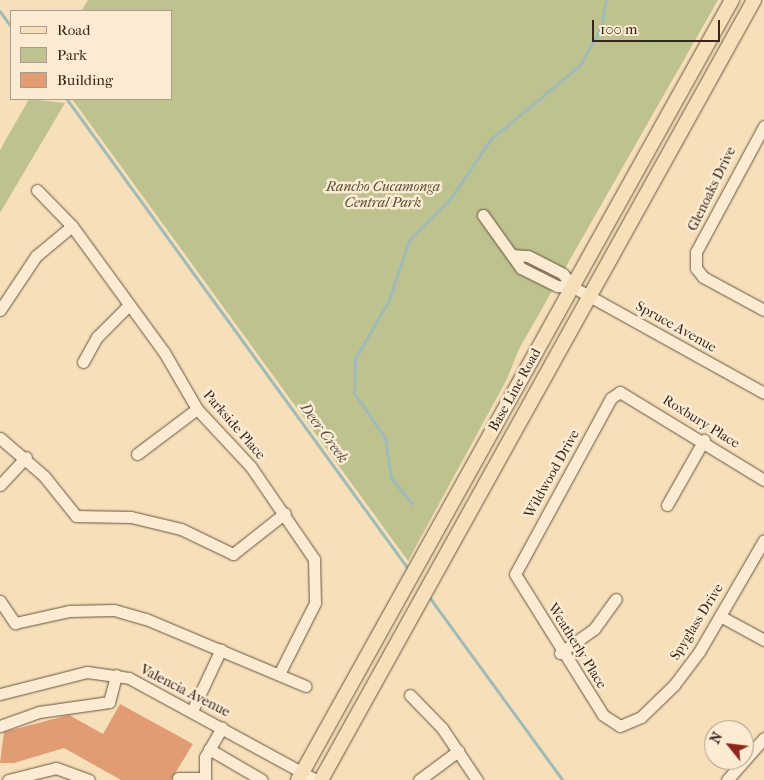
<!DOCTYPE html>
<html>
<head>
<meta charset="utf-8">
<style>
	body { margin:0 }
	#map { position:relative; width:764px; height:780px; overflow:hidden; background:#f7e0b9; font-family:"IM FELL French Canon",serif }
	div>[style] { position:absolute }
	.green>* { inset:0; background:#bec28e }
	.stream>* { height:2.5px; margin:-1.25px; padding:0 1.25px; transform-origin:1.25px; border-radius:1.25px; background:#9fbbb7 }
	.building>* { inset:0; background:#e29c74 }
	.roads { filter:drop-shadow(0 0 1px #665442) drop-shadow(0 0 1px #665442) }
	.minor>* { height:11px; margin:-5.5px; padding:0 5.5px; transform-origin:5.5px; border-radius:5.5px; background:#faebd2 }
	.major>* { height:14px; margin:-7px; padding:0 7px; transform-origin:7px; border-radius:7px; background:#f7e0b9 }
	span { translate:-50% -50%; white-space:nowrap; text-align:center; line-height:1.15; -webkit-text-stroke:5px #faebd2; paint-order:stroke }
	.park-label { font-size:14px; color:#574c38; font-style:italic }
	.street-label { font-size:14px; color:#35251b }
	.water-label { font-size:15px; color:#55524a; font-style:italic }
	.legend { position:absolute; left:10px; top:10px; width:162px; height:90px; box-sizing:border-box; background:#faebd2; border:1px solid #ab9c89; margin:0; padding:6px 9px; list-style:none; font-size:15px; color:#35251b }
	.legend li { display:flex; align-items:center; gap:10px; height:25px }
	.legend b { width:25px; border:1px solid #ab9c89 }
	.north { position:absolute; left:704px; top:720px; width:50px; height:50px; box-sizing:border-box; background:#faebd2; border:1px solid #ab9c89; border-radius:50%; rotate:299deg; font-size:14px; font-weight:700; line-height:20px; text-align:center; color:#35251b }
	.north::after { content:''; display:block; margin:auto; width:18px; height:22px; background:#8f2418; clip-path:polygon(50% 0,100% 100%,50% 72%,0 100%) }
	.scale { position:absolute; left:592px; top:20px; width:128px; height:22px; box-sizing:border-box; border:2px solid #35251b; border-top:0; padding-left:6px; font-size:15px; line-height:18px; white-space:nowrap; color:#35251b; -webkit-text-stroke:4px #faebd2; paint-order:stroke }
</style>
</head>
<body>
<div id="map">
	<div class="green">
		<i style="clip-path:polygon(88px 0,718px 0,519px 349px,507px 379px,408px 561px,72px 99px,171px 99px,171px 11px,81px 11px)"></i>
		<i style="clip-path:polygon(29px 99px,65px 103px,0 213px,0 150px)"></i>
	</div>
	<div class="stream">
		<i style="left:0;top:11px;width:19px;rotate:54deg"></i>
		<i style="left:67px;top:99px;width:583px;rotate:53.99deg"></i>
		<i style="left:412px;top:504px;width:33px;rotate:-129deg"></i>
		<i style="left:391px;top:478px;width:40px;rotate:-98.5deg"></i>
		<i style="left:385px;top:438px;width:55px;rotate:-124.6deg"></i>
		<i style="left:354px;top:393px;width:34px;rotate:-88deg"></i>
		<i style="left:355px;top:359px;width:68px;rotate:-60deg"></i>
		<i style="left:389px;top:300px;width:63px;rotate:-71.6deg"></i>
		<i style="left:409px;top:240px;width:59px;rotate:-45deg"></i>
		<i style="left:451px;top:198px;width:71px;rotate:-55.9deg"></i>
		<i style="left:491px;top:139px;width:116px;rotate:-39.7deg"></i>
		<i style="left:580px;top:65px;width:43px;rotate:-60.4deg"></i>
		<i style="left:601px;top:28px;width:28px;rotate:-80deg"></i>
		<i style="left:428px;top:595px;width:229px;rotate:53.9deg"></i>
	</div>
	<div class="building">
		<i style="clip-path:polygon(120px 704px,193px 744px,171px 780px,121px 780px,64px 748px,14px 763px,0 763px,4px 732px,69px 715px,103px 734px)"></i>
	</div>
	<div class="roads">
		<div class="minor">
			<i style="left:764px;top:126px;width:143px;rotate:118.4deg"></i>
			<i style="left:696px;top:252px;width:16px;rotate:90deg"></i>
			<i style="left:696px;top:268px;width:11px;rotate:52deg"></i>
			<i style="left:703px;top:277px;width:69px;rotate:28.4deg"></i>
			<i style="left:37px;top:190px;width:50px;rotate:45.8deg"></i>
			<i style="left:72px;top:226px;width:156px;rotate:53.9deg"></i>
			<i style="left:164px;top:352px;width:66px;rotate:59.9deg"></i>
			<i style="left:197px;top:409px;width:79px;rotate:47deg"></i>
			<i style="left:251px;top:467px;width:112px;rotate:55.6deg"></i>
			<i style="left:314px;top:559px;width:44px;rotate:88.7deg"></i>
			<i style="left:315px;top:603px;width:77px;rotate:116.9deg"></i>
			<i style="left:483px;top:215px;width:65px;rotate:54.4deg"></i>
			<i style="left:521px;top:268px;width:40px;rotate:26.6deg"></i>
			<i style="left:557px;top:286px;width:16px;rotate:4deg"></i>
			<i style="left:573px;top:287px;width:218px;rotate:29deg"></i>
			<i style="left:512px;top:255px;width:16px;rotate:4deg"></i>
			<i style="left:528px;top:256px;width:39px;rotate:27deg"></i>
			<i style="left:563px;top:274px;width:16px;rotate:52deg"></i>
			<i style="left:0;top:310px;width:65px;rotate:-56.3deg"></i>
			<i style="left:36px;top:256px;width:47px;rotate:-39.8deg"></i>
			<i style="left:83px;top:362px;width:29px;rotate:-61deg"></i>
			<i style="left:97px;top:337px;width:45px;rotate:-45deg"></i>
			<i style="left:0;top:438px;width:58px;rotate:40.8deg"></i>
			<i style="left:44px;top:476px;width:51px;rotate:51.3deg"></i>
			<i style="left:76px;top:516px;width:55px;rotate:1deg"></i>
			<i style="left:131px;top:517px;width:51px;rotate:13.5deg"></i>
			<i style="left:181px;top:529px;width:58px;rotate:25.7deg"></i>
			<i style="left:233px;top:554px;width:66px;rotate:-38.3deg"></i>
			<i style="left:137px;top:454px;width:75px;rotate:-36.9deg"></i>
			<i style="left:764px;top:480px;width:169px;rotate:-148.6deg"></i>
			<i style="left:620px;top:392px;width:11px;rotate:146deg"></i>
			<i style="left:611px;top:398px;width:200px;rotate:118.6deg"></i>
			<i style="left:515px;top:574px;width:166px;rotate:58deg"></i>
			<i style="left:603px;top:715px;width:20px;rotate:33deg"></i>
			<i style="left:620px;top:726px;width:23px;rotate:-23deg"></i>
			<i style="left:641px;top:717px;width:46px;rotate:-44.1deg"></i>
			<i style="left:674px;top:685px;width:41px;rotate:-52.9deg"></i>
			<i style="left:699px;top:652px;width:129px;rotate:-59.9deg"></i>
			<i style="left:0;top:485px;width:38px;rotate:-47deg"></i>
			<i style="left:667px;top:505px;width:75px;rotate:-60.4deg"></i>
			<i style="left:0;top:601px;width:27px;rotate:56deg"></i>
			<i style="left:15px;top:623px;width:55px;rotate:-12.5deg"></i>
			<i style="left:69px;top:611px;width:45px;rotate:-1.3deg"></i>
			<i style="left:114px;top:610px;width:33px;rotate:16deg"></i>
			<i style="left:146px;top:619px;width:173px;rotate:22.8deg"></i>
			<i style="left:720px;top:616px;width:50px;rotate:28.6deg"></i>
			<i style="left:560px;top:653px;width:42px;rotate:-35.2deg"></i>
			<i style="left:594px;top:629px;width:37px;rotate:-54deg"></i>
			<i style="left:0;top:694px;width:90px;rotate:-14.2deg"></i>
			<i style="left:87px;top:672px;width:42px;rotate:8.1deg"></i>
			<i style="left:129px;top:678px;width:213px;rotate:28.6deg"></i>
			<i style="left:410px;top:695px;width:46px;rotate:45.9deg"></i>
			<i style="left:442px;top:728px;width:63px;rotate:56.1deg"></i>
			<i style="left:192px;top:711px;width:68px;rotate:-64.9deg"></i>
			<i style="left:0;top:726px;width:41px;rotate:-19.7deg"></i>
			<i style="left:39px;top:712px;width:71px;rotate:-8.1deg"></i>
			<i style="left:109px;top:702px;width:28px;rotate:-75deg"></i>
			<i style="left:209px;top:749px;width:61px;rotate:30.3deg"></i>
			<i style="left:178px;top:778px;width:27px"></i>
			<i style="left:8px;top:780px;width:49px;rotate:-14deg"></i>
			<i style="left:56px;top:768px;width:35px;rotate:20deg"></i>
			<i style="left:205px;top:780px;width:23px;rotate:-90deg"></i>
			<i style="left:205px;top:757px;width:34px;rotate:-60deg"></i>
			<i style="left:419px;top:780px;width:49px;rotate:-36.6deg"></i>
			<i style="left:727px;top:780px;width:56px;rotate:-48.6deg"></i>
		</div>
		<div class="major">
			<i style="left:298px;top:780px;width:893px;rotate:-60.91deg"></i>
			<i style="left:321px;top:780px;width:892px;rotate:-60.96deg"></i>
		</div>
	</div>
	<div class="park-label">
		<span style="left:383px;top:195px">Rancho Cucamonga<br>Central Park</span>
	</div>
	<div class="street-label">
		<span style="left:712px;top:189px;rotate:-64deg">Glenoaks Drive</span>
		<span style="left:676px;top:327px;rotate:29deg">Spruce Avenue</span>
		<span style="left:515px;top:390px;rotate:-61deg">Base Line Road</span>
		<span style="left:701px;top:422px;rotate:32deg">Roxbury Place</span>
		<span style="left:234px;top:425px;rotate:49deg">Parkside Place</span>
		<span style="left:552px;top:474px;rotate:-61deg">Wildwood Drive</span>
		<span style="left:697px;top:622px;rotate:-58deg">Spyglass Drive</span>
		<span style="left:577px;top:646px;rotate:58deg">Weatherly Place</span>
		<span style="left:185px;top:691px;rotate:27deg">Valencia Avenue</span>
	</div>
	<div class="water-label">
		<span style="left:324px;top:433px;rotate:54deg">Deer Creek</span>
	</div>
	<ul class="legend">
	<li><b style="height:6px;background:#f7e0b9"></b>Road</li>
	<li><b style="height:14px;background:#bec28e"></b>Park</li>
	<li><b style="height:14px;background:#e29c74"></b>Building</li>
	</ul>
	<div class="north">N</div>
	<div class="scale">100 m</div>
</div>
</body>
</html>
